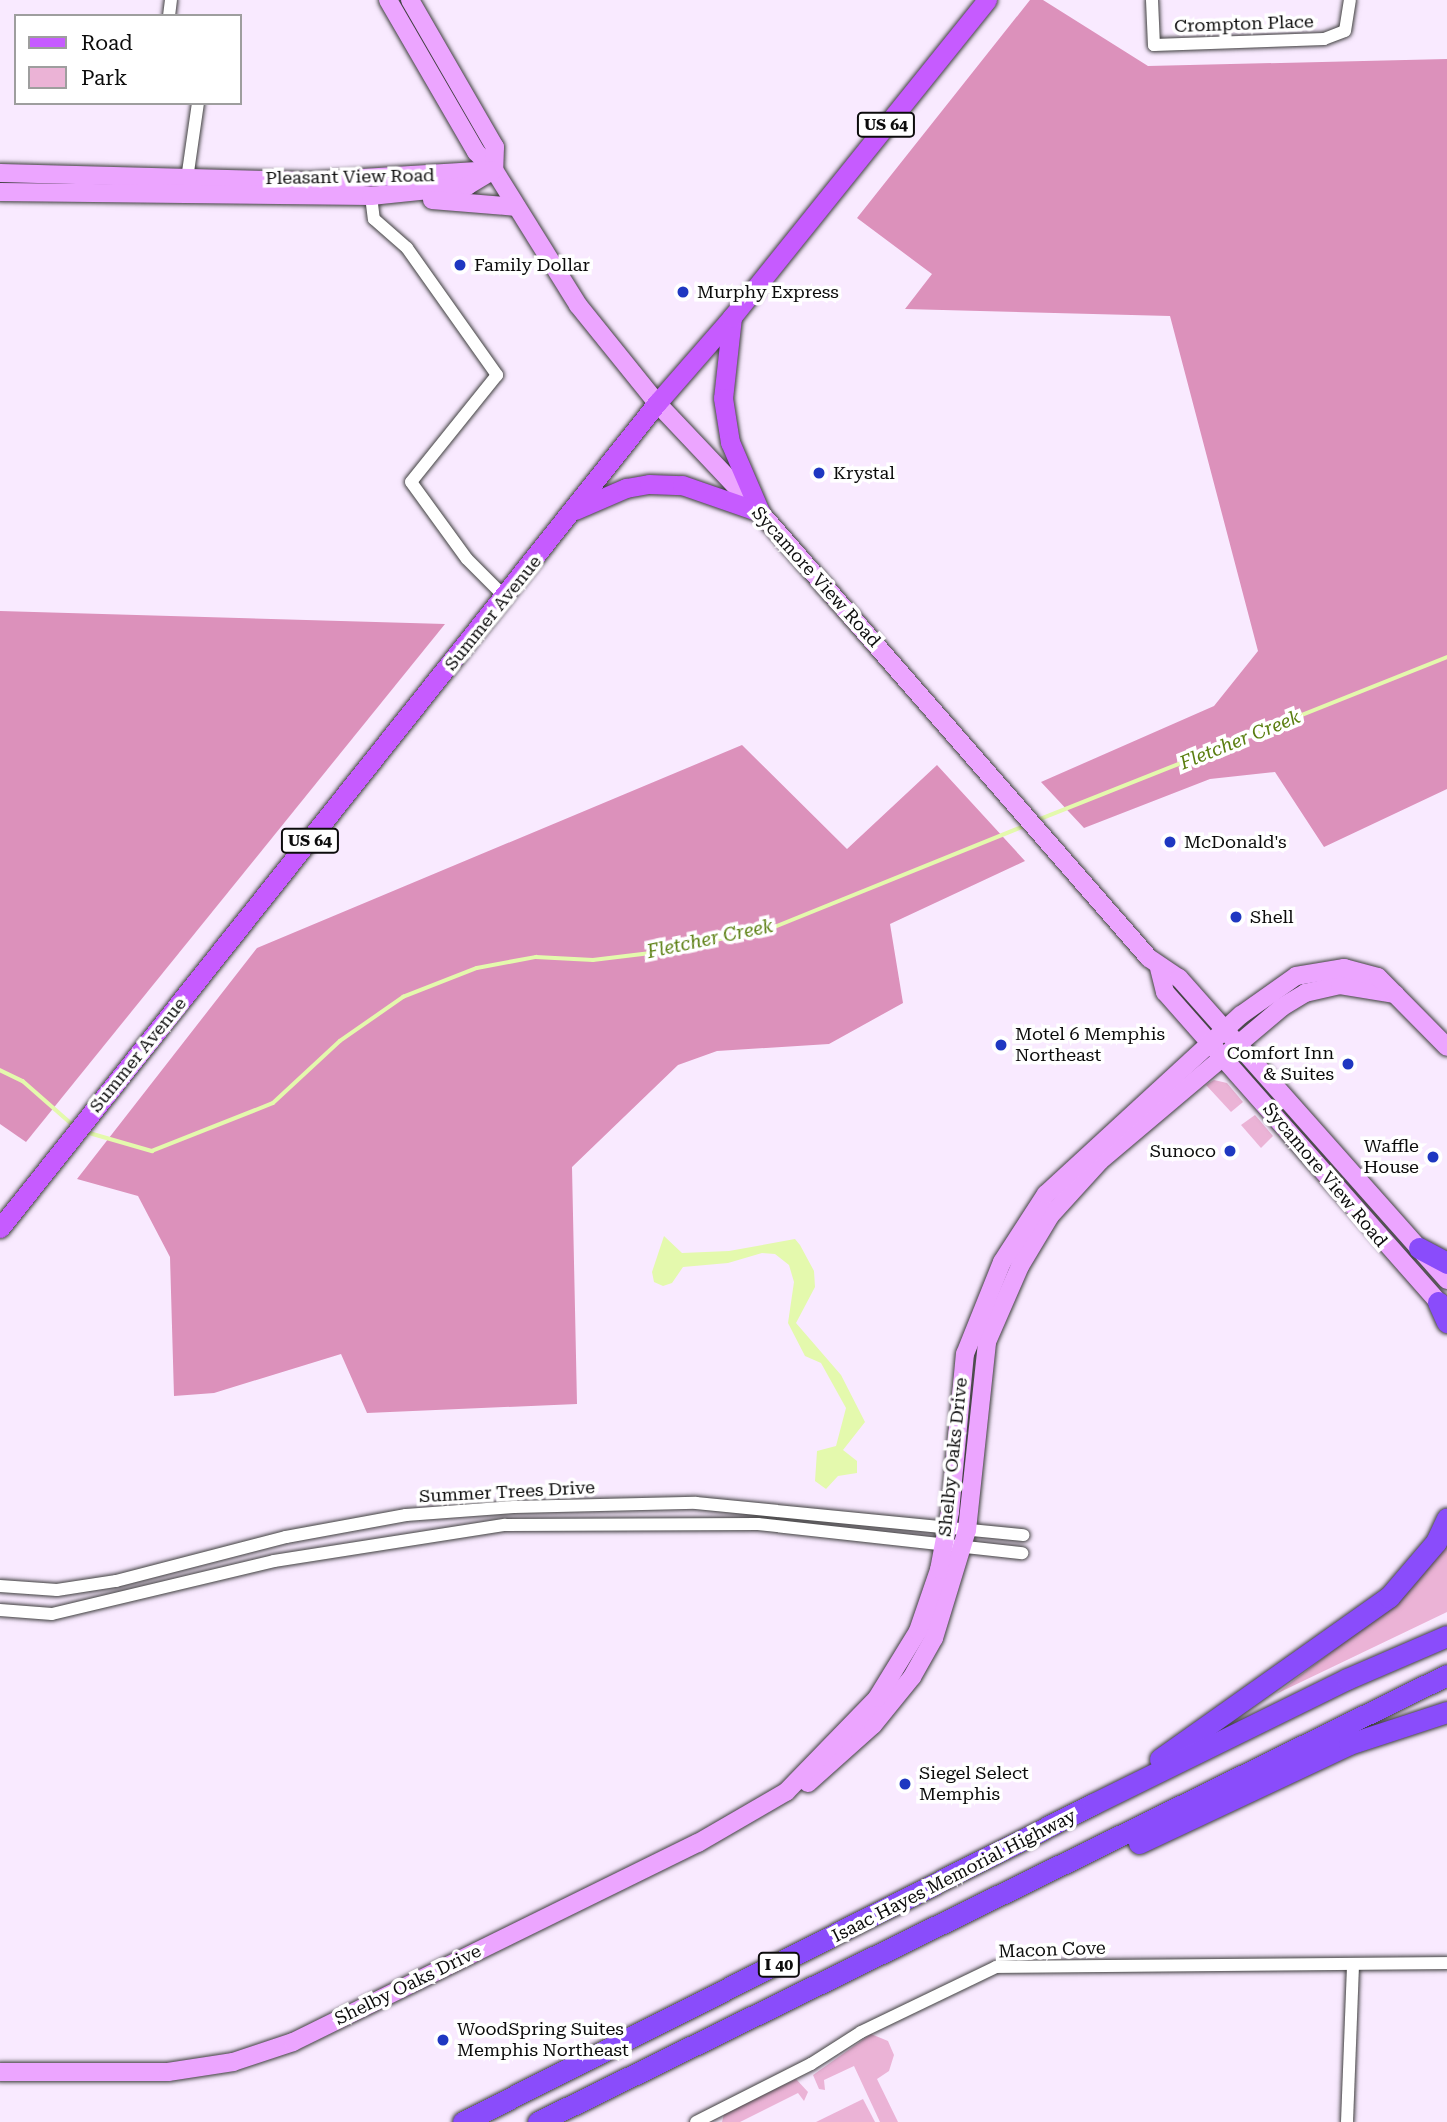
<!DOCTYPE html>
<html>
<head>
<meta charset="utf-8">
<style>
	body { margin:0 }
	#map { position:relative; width:1447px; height:2122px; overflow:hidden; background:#f9eaff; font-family:"Roboto Serif",serif }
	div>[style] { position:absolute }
	.green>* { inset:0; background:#ebb3d6 }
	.forest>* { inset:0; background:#dc91bb }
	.water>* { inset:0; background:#e4f9ad }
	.stream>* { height:3.5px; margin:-1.75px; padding:0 1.75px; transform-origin:1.75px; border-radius:1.75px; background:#e4f9ad }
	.roads { filter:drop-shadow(0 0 2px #3f3f3f) drop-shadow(0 0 2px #3f3f3f) }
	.street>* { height:12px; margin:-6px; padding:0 6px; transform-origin:6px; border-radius:6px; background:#fff }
	.secondary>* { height:18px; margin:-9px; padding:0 9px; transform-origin:9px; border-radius:9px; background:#eca5ff }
	.primary>* { height:19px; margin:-9.5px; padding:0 9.5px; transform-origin:9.5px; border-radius:9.5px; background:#c65bff }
	.highway>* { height:21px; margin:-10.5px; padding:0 10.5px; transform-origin:10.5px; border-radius:10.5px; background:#8a4cfb }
	.dots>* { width:19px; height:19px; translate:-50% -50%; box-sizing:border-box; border:4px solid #fff; border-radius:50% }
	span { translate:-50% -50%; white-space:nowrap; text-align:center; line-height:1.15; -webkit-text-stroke:7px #fff; paint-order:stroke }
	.shield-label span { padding:2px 5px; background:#fff; border:2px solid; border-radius:5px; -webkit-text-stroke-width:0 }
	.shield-label { font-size:16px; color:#0c0c0c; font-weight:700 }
	.street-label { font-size:18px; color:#0c0c0c }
	.poi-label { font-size:18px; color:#0c0c0c }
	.left { translate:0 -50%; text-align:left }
	.right { translate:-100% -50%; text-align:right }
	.water-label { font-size:19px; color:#5a7e10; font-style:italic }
	.legend { position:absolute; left:14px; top:14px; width:228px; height:91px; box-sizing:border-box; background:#fff; border:2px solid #9e9e9e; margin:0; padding:9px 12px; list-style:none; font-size:21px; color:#0c0c0c }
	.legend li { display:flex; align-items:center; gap:14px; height:35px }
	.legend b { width:35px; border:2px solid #9e9e9e }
</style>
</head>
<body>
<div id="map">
	<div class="green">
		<i style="clip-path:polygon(1214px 1080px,1227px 1083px,1243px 1102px,1231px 1112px,1206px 1085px)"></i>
		<i style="clip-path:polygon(1255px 1115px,1273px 1136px,1261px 1148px,1241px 1125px)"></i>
		<i style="clip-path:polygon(1447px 1536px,1447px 1612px,1276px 1694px,1386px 1610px)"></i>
		<i style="clip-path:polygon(871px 2034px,888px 2041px,894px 2055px,889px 2071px,877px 2079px,898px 2122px,880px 2122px,854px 2066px,824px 2080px,825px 2090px,819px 2089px,813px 2075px)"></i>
		<i style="clip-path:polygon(796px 2079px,808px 2092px,804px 2101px,798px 2093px,740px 2122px,722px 2122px,724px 2114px)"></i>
		<i style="clip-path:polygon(863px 2099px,875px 2122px,816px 2122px)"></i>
	</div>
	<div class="forest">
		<i style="clip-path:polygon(1030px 0,1043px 0,1148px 66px,1447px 59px,1447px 789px,1324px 847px,1275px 772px,1210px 779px,1084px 828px,1041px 782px,1214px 706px,1258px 651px,1170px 316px,905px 309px,932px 274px,857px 218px)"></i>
		<i style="clip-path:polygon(0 611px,445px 624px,26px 1142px,0 1124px)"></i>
		<i style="clip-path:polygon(742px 745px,847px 849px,937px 765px,1025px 861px,890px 924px,903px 1003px,829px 1044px,717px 1051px,678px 1065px,572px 1167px,577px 1404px,367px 1413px,341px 1354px,214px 1393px,174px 1396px,170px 1257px,138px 1196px,77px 1179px,257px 948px)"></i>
	</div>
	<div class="water">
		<i style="clip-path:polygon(664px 1236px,682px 1253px,729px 1251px,795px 1239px,800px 1245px,814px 1271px,815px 1287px,796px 1323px,841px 1375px,865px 1422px,843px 1450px,857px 1461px,857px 1473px,838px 1476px,826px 1489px,815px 1481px,817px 1451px,836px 1446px,846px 1408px,821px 1363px,805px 1356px,788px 1323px,794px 1282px,789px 1265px,775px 1254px,762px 1253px,728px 1263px,683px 1267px,672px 1283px,663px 1286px,654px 1282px,652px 1272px)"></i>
	</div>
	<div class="stream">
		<i style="left:1038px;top:820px;width:440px;rotate:-21.7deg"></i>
		<i style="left:0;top:1070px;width:25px;rotate:26deg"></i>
		<i style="left:23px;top:1081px;width:67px;rotate:41.3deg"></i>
		<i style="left:86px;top:1132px;width:69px;rotate:16.1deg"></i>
		<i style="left:152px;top:1151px;width:130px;rotate:-21.6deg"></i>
		<i style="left:273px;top:1103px;width:91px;rotate:-42.8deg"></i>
		<i style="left:340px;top:1041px;width:77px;rotate:-34.9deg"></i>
		<i style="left:403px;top:997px;width:79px;rotate:-21.4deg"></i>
		<i style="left:477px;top:968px;width:60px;rotate:-10.6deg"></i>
		<i style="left:536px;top:957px;width:57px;rotate:3deg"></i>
		<i style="left:593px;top:960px;width:66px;rotate:-6.9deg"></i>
		<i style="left:659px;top:952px;width:116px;rotate:-12deg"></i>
		<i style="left:772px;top:928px;width:272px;rotate:-22deg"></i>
	</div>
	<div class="roads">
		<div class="street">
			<i style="left:1152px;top:0;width:45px;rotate:87.5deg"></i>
			<i style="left:1154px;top:45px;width:170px;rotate:-2deg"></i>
			<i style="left:1324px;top:39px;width:22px;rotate:-21deg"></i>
			<i style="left:1345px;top:31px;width:31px;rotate:-81deg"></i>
			<i style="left:169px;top:16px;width:16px;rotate:-83deg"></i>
			<i style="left:186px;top:186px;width:84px;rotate:-81.8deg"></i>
			<i style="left:371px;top:196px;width:23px;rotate:83deg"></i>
			<i style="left:374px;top:219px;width:44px;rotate:41.3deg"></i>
			<i style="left:407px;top:248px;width:156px;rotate:54.7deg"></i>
			<i style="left:497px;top:375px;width:137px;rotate:128.8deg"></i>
			<i style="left:411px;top:482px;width:95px;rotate:54deg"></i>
			<i style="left:467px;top:559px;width:54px;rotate:45deg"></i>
			<i style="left:0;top:1586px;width:57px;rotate:4deg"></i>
			<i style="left:57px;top:1590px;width:60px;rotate:-8.7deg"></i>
			<i style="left:116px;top:1581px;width:176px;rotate:-14.5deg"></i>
			<i style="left:286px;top:1537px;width:122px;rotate:-10.4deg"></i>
			<i style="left:406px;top:1515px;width:108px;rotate:-4.2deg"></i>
			<i style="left:514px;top:1507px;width:182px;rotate:-1.3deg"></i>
			<i style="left:696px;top:1503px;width:329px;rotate:5.6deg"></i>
			<i style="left:0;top:1610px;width:52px;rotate:4.4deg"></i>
			<i style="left:52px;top:1614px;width:228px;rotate:-13.4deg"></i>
			<i style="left:274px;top:1561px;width:234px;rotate:-8.9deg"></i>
			<i style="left:505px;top:1525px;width:253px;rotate:-0.2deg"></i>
			<i style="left:758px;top:1524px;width:266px;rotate:6.3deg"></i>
			<i style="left:696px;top:2122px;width:129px;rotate:-26.8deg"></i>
			<i style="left:811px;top:2064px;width:59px;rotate:-32.6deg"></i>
			<i style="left:861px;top:2032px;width:150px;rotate:-25.7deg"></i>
			<i style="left:996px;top:1967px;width:451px;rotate:-0.5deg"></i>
			<i style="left:1347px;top:2122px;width:158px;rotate:-87.8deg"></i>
		</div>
		<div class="secondary">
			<i style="left:388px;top:0;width:176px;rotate:59.9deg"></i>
			<i style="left:476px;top:152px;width:25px;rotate:45deg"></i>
			<i style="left:494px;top:170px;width:159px;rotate:58.1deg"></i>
			<i style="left:578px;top:305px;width:126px;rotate:51.1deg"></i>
			<i style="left:657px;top:403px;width:150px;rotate:46.6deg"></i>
			<i style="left:760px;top:512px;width:592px;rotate:48.91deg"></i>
			<i style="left:1149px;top:958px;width:36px;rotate:34deg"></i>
			<i style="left:1179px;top:978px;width:404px;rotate:48.4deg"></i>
			<i style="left:410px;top:0;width:170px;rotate:60deg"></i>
			<i style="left:495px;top:147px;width:23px;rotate:92deg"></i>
			<i style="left:0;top:173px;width:313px;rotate:1.5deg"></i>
			<i style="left:313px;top:181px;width:181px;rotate:-3.5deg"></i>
			<i style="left:0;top:192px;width:371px;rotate:0.6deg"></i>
			<i style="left:371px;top:196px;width:97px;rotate:-5.9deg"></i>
			<i style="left:467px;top:186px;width:31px;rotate:-31deg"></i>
			<i style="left:432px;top:200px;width:85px;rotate:4.7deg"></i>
			<i style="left:1159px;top:968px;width:25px;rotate:76deg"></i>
			<i style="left:1165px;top:992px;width:427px;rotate:48.6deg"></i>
			<i style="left:808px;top:1783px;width:87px;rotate:-41.7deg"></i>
			<i style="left:873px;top:1725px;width:62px;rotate:-50.9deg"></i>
			<i style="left:912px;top:1677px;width:45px;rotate:-60.6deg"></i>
			<i style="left:934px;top:1638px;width:113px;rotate:-73deg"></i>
			<i style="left:967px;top:1530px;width:189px;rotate:-83.9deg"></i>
			<i style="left:987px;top:1342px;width:83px;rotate:-66.5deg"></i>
			<i style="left:1020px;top:1266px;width:58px;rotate:-59deg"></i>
			<i style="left:1050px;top:1216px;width:74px;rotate:-47.7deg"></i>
			<i style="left:1100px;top:1161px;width:238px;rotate:-40.2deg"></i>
			<i style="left:1282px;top:1007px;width:27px;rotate:-31deg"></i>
			<i style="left:1305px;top:993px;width:36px;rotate:-13deg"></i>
			<i style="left:1340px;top:985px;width:56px;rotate:9.3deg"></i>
			<i style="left:0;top:2072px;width:168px"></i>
			<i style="left:168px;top:2072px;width:66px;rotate:-8.7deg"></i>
			<i style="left:233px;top:2062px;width:63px;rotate:-18.4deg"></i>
			<i style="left:293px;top:2042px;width:451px;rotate:-26.2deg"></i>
			<i style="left:698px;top:1843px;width:102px;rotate:-30.1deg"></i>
			<i style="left:786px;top:1792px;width:131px;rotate:-45.9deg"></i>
			<i style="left:877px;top:1698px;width:79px;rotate:-58.5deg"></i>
			<i style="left:918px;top:1631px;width:65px;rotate:-71deg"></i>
			<i style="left:939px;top:1570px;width:59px;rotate:-79.3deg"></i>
			<i style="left:950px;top:1512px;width:159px;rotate:-84.6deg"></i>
			<i style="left:965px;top:1354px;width:99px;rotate:-68.1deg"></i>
			<i style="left:1002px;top:1262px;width:81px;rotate:-57.1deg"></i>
			<i style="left:1046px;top:1194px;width:265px;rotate:-42.6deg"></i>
			<i style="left:1241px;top:1015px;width:67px;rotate:-35.3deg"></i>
			<i style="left:1296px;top:976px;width:49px;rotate:-9.5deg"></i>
			<i style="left:1344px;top:968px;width:35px;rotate:15deg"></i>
			<i style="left:1378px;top:977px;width:98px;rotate:45.4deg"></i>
		</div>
		<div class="primary">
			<i style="left:732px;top:317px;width:81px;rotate:96.3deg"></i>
			<i style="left:723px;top:398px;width:45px;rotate:81deg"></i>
			<i style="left:730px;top:442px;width:76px;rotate:66.8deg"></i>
			<i style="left:575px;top:510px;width:56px;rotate:-23.3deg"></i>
			<i style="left:626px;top:488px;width:23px;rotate:-10deg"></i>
			<i style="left:649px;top:484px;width:33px;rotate:2deg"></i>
			<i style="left:682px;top:485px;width:83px;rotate:19.1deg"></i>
			<i style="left:0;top:1228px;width:1055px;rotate:-51.47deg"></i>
			<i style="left:657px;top:403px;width:114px;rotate:-48.9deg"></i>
			<i style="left:732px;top:317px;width:407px;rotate:-51.2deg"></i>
		</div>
		<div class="highway">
			<i style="left:1419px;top:1248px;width:32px;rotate:28deg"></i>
			<i style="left:1438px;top:1302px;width:22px;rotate:66deg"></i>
			<i style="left:1160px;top:1759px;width:281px;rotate:-35.3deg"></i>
			<i style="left:1389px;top:1597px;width:72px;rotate:-49.5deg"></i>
			<i style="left:1436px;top:1542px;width:26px;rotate:-65deg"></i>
			<i style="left:1139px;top:1843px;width:232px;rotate:-25.2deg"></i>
			<i style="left:1349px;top:1744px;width:103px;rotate:-18.1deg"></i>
			<i style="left:463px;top:2122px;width:706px;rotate:-26.78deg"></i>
			<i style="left:1093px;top:1804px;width:283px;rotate:-26.2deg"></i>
			<i style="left:1347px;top:1679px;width:109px;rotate:-23.3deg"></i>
			<i style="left:538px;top:2122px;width:1013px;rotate:-26.19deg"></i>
		</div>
	</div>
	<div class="dots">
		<i style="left:460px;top:265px;background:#1e37c1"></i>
		<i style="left:683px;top:292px;background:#1e37c1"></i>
		<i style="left:819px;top:473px;background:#1e37c1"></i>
		<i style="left:1170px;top:842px;background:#1e37c1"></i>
		<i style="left:1236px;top:917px;background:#1e37c1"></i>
		<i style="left:1001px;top:1045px;background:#1e37c1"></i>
		<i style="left:1348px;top:1064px;background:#1e37c1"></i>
		<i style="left:1230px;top:1151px;background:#1e37c1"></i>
		<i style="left:1433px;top:1157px;background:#1e37c1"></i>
		<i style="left:905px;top:1784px;background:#1e37c1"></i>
		<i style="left:443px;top:2040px;background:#1e37c1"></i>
	</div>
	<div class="shield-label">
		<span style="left:886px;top:125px">US 64</span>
		<span style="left:310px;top:841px">US 64</span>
		<span style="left:779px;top:1965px">I 40</span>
	</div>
	<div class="street-label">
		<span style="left:1244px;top:24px;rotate:-2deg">Crompton Place</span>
		<span style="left:350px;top:177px;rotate:-1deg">Pleasant View Road</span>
		<span style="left:816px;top:577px;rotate:48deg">Sycamore View Road</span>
		<span style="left:493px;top:613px;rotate:-51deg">Summer Avenue</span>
		<span style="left:138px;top:1055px;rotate:-51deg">Summer Avenue</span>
		<span style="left:1325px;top:1175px;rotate:50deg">Sycamore View Road</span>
		<span style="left:953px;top:1457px;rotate:-84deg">Shelby Oaks Drive</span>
		<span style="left:507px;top:1492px;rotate:-3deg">Summer Trees Drive</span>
		<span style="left:954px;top:1876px;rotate:-27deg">Isaac Hayes Memorial Highway</span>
		<span style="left:1052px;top:1950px;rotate:-2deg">Macon Cove</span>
		<span style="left:408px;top:1985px;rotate:-26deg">Shelby Oaks Drive</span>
	</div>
	<div class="poi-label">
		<span class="left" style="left:474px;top:265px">Family Dollar</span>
		<span class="left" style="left:697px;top:292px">Murphy Express</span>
		<span class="left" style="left:833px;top:473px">Krystal</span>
		<span class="left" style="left:1184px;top:842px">McDonald's</span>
		<span class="left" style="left:1250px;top:917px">Shell</span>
		<span class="left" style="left:1015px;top:1045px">Motel 6 Memphis<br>Northeast</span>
		<span class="right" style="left:1334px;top:1064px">Comfort Inn<br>&amp; Suites</span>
		<span class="right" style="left:1419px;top:1157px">Waffle<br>House</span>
		<span class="right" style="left:1216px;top:1151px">Sunoco</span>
		<span class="left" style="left:919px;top:1784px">Siegel Select<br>Memphis</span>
		<span class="left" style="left:457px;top:2040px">WoodSpring Suites<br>Memphis Northeast</span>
	</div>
	<div class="water-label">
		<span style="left:1240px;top:740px;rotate:-22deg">Fletcher Creek</span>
		<span style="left:710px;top:939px;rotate:-12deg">Fletcher Creek</span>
	</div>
	<ul class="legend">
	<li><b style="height:9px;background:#c65bff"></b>Road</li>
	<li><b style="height:19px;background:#ebb3d6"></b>Park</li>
	</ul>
</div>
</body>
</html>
